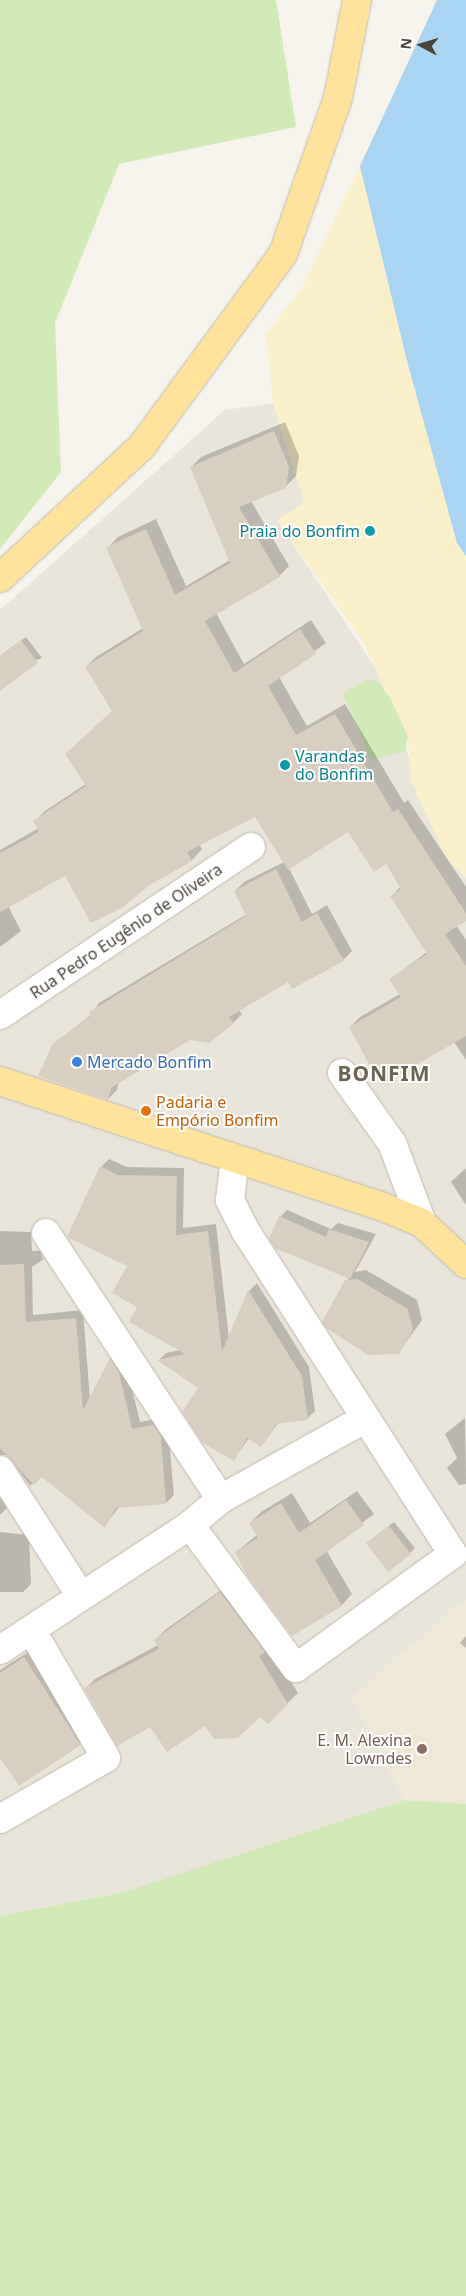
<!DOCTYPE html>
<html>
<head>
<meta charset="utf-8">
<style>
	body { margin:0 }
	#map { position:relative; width:466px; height:2296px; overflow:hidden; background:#f6f3ec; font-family:"Noto Sans",sans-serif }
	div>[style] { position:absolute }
	.residential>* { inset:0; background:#eae5da }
	.education>* { inset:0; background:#efe8d6 }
	.green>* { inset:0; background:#d2eab5 }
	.sand>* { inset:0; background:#f9efc9 }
	.water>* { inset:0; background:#a9d4f2 }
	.shadow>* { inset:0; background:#0003 }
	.building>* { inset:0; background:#d8cfc1 }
	.roads { filter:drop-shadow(0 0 1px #c2bbae) drop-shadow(0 0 1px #c2bbae) }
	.minor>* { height:28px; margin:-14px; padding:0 14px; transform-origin:14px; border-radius:14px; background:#fff }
	.major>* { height:28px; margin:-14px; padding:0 14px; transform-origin:14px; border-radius:14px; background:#ffe39c }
	.dots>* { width:14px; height:14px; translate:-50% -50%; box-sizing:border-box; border:2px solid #fff; border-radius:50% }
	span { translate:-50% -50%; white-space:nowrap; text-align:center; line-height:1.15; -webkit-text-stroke:4px #fff; paint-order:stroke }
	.culture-label { font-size:16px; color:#0d838f }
	.right { translate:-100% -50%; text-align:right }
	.left { translate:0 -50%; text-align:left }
	.street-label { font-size:16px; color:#4b4439 }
	.shop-label { font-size:16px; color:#366cbe }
	.food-label { font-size:16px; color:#c56008 }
	.education-label { font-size:16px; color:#785e54 }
	.district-label { font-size:21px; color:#6e6250; font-weight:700; letter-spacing:1px }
	.north { position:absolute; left:396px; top:20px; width:50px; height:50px; -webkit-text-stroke:4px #fff; paint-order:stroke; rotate:276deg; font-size:14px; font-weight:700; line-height:20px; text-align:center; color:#4b4439 }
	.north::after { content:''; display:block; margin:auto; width:18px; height:22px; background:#4b4439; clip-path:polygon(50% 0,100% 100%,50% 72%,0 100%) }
</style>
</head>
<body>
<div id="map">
	<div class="residential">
		<i style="clip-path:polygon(273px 403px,305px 503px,277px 520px,377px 670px,446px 858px,466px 877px,466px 1599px,352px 1697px,405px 1800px,124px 1892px,0 1916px,0 610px,225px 410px)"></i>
	</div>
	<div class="education">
		<i style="clip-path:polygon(466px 1599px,466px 1804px,405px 1800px,352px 1697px)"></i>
	</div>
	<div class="green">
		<i style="clip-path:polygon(0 0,276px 0,296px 127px,119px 164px,55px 323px,61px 472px,0 549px)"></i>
		<i style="clip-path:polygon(366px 680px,377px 681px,393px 701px,408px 737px,405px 751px,371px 760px,343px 693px)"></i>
		<i style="clip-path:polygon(405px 1800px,466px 1804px,466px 2296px,0 2296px,0 1916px,124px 1892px)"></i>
	</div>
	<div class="sand">
		<i style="clip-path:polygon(360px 166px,407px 361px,457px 543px,466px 556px,466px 876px,446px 858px,411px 781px,408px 736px,363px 642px,277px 520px,304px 503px,273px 403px,266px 334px,302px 288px)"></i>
	</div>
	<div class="water">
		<i style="clip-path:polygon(437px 0,466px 0,466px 556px,457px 543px,407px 361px,360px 166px)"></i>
	</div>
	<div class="shadow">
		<i style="clip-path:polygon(285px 422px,299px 456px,296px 476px,286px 486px,251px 501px,289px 566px,279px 576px,216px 613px,244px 664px,311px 620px,326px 643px,279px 677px,307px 726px,345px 704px,404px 803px,408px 800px,466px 887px,466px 919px,456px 925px,466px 940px,466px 1060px,454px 1042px,350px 1027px,360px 1017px,400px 994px,391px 979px,427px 952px,392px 896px,401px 886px,386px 863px,349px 830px,289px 868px,312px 914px,327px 905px,352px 951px,343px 960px,289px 980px,239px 1010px,242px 1014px,233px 1023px,190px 1039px,119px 1082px,117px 1090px,108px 1099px,54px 1044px,92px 1014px,99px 1003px,247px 914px,235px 891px,244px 882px,284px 862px,255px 815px,199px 844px,202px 849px,192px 860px,147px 885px,65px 874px,8px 906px,21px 931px,0 947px,0 850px,39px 828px,35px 821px,45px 811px,86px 784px,114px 711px,86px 667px,96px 657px,143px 628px,107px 548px,118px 537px,156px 519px,186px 586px,230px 560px,191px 467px,201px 457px)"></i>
		<i style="clip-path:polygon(26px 637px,42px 658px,0 675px,0 656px)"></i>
		<i style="clip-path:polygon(109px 1159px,127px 1167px,184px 1168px,183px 1228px,216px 1224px,229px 1339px,249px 1291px,257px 1283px,309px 1367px,315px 1411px,307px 1419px,279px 1422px,261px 1446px,249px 1438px,234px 1459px,200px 1388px,159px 1360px,166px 1353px,180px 1350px,138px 1306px,101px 1167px)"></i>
		<i style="clip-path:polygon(466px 1168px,466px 1205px,451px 1182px)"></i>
		<i style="clip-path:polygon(287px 1210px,331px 1229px,338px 1223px,376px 1234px,355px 1272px,366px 1270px,417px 1300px,422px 1320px,399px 1352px,346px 1281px,350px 1277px,280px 1217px)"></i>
		<i style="clip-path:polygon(evenodd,0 1231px,31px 1232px,32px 1251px,52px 1250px,53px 1253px,32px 1267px,33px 1315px,83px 1310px,90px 1399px,111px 1359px,118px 1352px,126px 1364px,140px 1422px,162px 1418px,168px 1428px,174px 1495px,166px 1503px,119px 1507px,105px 1526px,42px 1475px,30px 1486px,8px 1455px,0 1455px,0 1231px,41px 1252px,46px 1259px,43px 1259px,41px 1252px)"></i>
		<i style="clip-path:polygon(465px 1418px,466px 1484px,459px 1485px,447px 1468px,457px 1458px,445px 1434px)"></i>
		<i style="clip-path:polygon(0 1477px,14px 1501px,0 1515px)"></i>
		<i style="clip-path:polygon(357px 1491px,374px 1514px,326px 1550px,352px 1594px,342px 1605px,292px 1635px,236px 1552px,257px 1535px,250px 1523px,261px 1512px,292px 1493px,310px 1523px)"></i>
		<i style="clip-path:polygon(394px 1522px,415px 1548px,410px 1553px,372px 1539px)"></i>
		<i style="clip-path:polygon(0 1532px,29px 1535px,31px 1584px,23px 1592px,0 1592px)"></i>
		<i style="clip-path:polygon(231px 1583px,298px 1693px,268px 1722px,260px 1715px,206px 1724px,151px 1726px,85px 1689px,95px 1679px,158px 1645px,155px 1640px,165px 1630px)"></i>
		<i style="clip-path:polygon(466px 1636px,466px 1648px,460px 1643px)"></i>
		<i style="clip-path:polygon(36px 1647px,91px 1733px,80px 1744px,0 1755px,0 1670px)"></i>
	</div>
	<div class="building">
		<i style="clip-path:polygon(274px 431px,289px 467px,286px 488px,239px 507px,280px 577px,205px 621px,234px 673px,300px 629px,316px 654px,268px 686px,296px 735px,335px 714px,393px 812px,398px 809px,466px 913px,466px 921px,445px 934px,466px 966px,466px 1036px,385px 1083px,381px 1077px,377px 1079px,349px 1027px,401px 997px,389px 979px,427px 954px,390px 896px,401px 889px,386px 864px,374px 872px,348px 832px,288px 870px,255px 817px,187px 852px,192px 861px,148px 886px,123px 907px,91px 923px,65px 876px,0 912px,0 853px,39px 832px,33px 821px,86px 786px,65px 754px,112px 711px,85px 667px,143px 631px,106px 547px,146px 529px,175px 595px,230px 563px,190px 467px)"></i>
		<i style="clip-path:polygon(21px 640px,38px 663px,0 691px,0 656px)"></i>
		<i style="clip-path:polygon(276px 869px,302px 922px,317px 913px,344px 961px,292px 989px,288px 982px,229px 1017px,234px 1023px,209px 1043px,190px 1040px,111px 1088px,108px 1100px,38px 1076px,53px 1043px,91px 1016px,89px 1012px,246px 916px,234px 891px)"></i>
		<i style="clip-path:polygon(100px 1166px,118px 1175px,177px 1176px,176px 1235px,208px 1231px,222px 1352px,248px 1290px,302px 1376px,308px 1420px,276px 1424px,261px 1447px,247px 1438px,234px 1461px,203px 1443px,182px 1412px,198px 1388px,157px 1360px,185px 1354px,129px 1322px,137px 1307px,112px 1293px,127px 1266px,67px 1237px)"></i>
		<i style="clip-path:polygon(279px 1216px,326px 1237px,329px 1229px,369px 1242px,350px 1279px,275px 1248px,269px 1239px)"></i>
		<i style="clip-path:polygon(24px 1264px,26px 1322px,76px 1318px,83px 1410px,110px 1358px,119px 1372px,132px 1429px,153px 1425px,161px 1436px,166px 1504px,116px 1508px,105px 1528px,42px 1477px,34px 1485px,0 1448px,0 1265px)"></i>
		<i style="clip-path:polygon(357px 1279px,408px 1309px,413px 1330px,399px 1354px,368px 1355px,326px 1328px,322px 1322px,345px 1280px)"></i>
		<i style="clip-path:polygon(346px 1500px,364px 1525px,315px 1560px,342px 1606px,292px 1636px,246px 1574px,235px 1552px,258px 1538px,249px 1523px,281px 1503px,299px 1533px)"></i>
		<i style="clip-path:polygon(389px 1526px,411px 1554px,388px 1572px,366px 1543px)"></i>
		<i style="clip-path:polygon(220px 1592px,265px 1652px,259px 1656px,288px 1704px,268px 1724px,260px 1717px,238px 1738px,214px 1739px,205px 1726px,167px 1752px,150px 1727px,117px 1746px,84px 1688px,159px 1649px,154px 1640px)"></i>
		<i style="clip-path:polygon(24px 1657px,81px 1745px,19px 1786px,0 1758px,0 1673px)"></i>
	</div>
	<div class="roads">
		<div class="minor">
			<i style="left:0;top:1015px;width:302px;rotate:-33.8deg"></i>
			<i style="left:342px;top:1073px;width:86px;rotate:54.5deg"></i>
			<i style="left:392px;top:1143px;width:85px;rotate:69.4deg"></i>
			<i style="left:46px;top:1233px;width:318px;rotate:56.7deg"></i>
			<i style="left:0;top:1470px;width:150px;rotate:57.3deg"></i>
			<i style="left:190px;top:1525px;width:178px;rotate:53.5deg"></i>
			<i style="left:296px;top:1668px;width:194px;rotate:-36deg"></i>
			<i style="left:453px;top:1554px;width:383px;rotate:-122.7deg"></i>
			<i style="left:246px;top:1232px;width:36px;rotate:-117deg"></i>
			<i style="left:230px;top:1200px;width:42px;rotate:-83.2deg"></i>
			<i style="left:0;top:1650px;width:227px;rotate:-33.3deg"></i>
			<i style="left:190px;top:1525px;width:40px;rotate:-40deg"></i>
			<i style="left:221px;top:1499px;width:164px;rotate:-29.2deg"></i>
			<i style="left:0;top:1819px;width:122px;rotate:-29.9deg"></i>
			<i style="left:106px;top:1758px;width:147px;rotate:-120.2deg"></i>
		</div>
		<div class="major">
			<i style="left:0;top:578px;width:194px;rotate:-42.9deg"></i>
			<i style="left:142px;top:446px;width:238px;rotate:-53.7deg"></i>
			<i style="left:283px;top:254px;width:165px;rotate:-70.6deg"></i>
			<i style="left:338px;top:98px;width:100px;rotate:-79deg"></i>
			<i style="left:0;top:1081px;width:401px;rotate:18.2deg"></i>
			<i style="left:381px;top:1206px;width:44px;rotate:22.5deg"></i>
			<i style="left:422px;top:1223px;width:60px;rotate:43deg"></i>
		</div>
	</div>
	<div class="dots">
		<i style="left:370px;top:531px;background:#0f9aa8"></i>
		<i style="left:285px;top:765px;background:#0f9aa8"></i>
		<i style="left:77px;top:1062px;background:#3f7fe0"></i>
		<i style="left:146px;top:1111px;background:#e8710a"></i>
		<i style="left:422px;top:1749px;background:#8d6e63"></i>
	</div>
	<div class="culture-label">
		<span class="right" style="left:360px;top:531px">Praia do Bonfim</span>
		<span class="left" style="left:295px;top:765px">Varandas<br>do Bonfim</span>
	</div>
	<div class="street-label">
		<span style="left:126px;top:931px;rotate:-34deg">Rua Pedro Eugênio de Oliveira</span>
	</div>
	<div class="shop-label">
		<span class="left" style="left:87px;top:1062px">Mercado Bonfim</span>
	</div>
	<div class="food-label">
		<span class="left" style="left:156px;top:1111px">Padaria e<br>Empório Bonfim</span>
	</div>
	<div class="education-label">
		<span class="right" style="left:412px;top:1749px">E. M. Alexina<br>Lowndes</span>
	</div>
	<div class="district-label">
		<span style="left:384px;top:1073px">BONFIM</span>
	</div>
	<div class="north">N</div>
</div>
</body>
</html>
